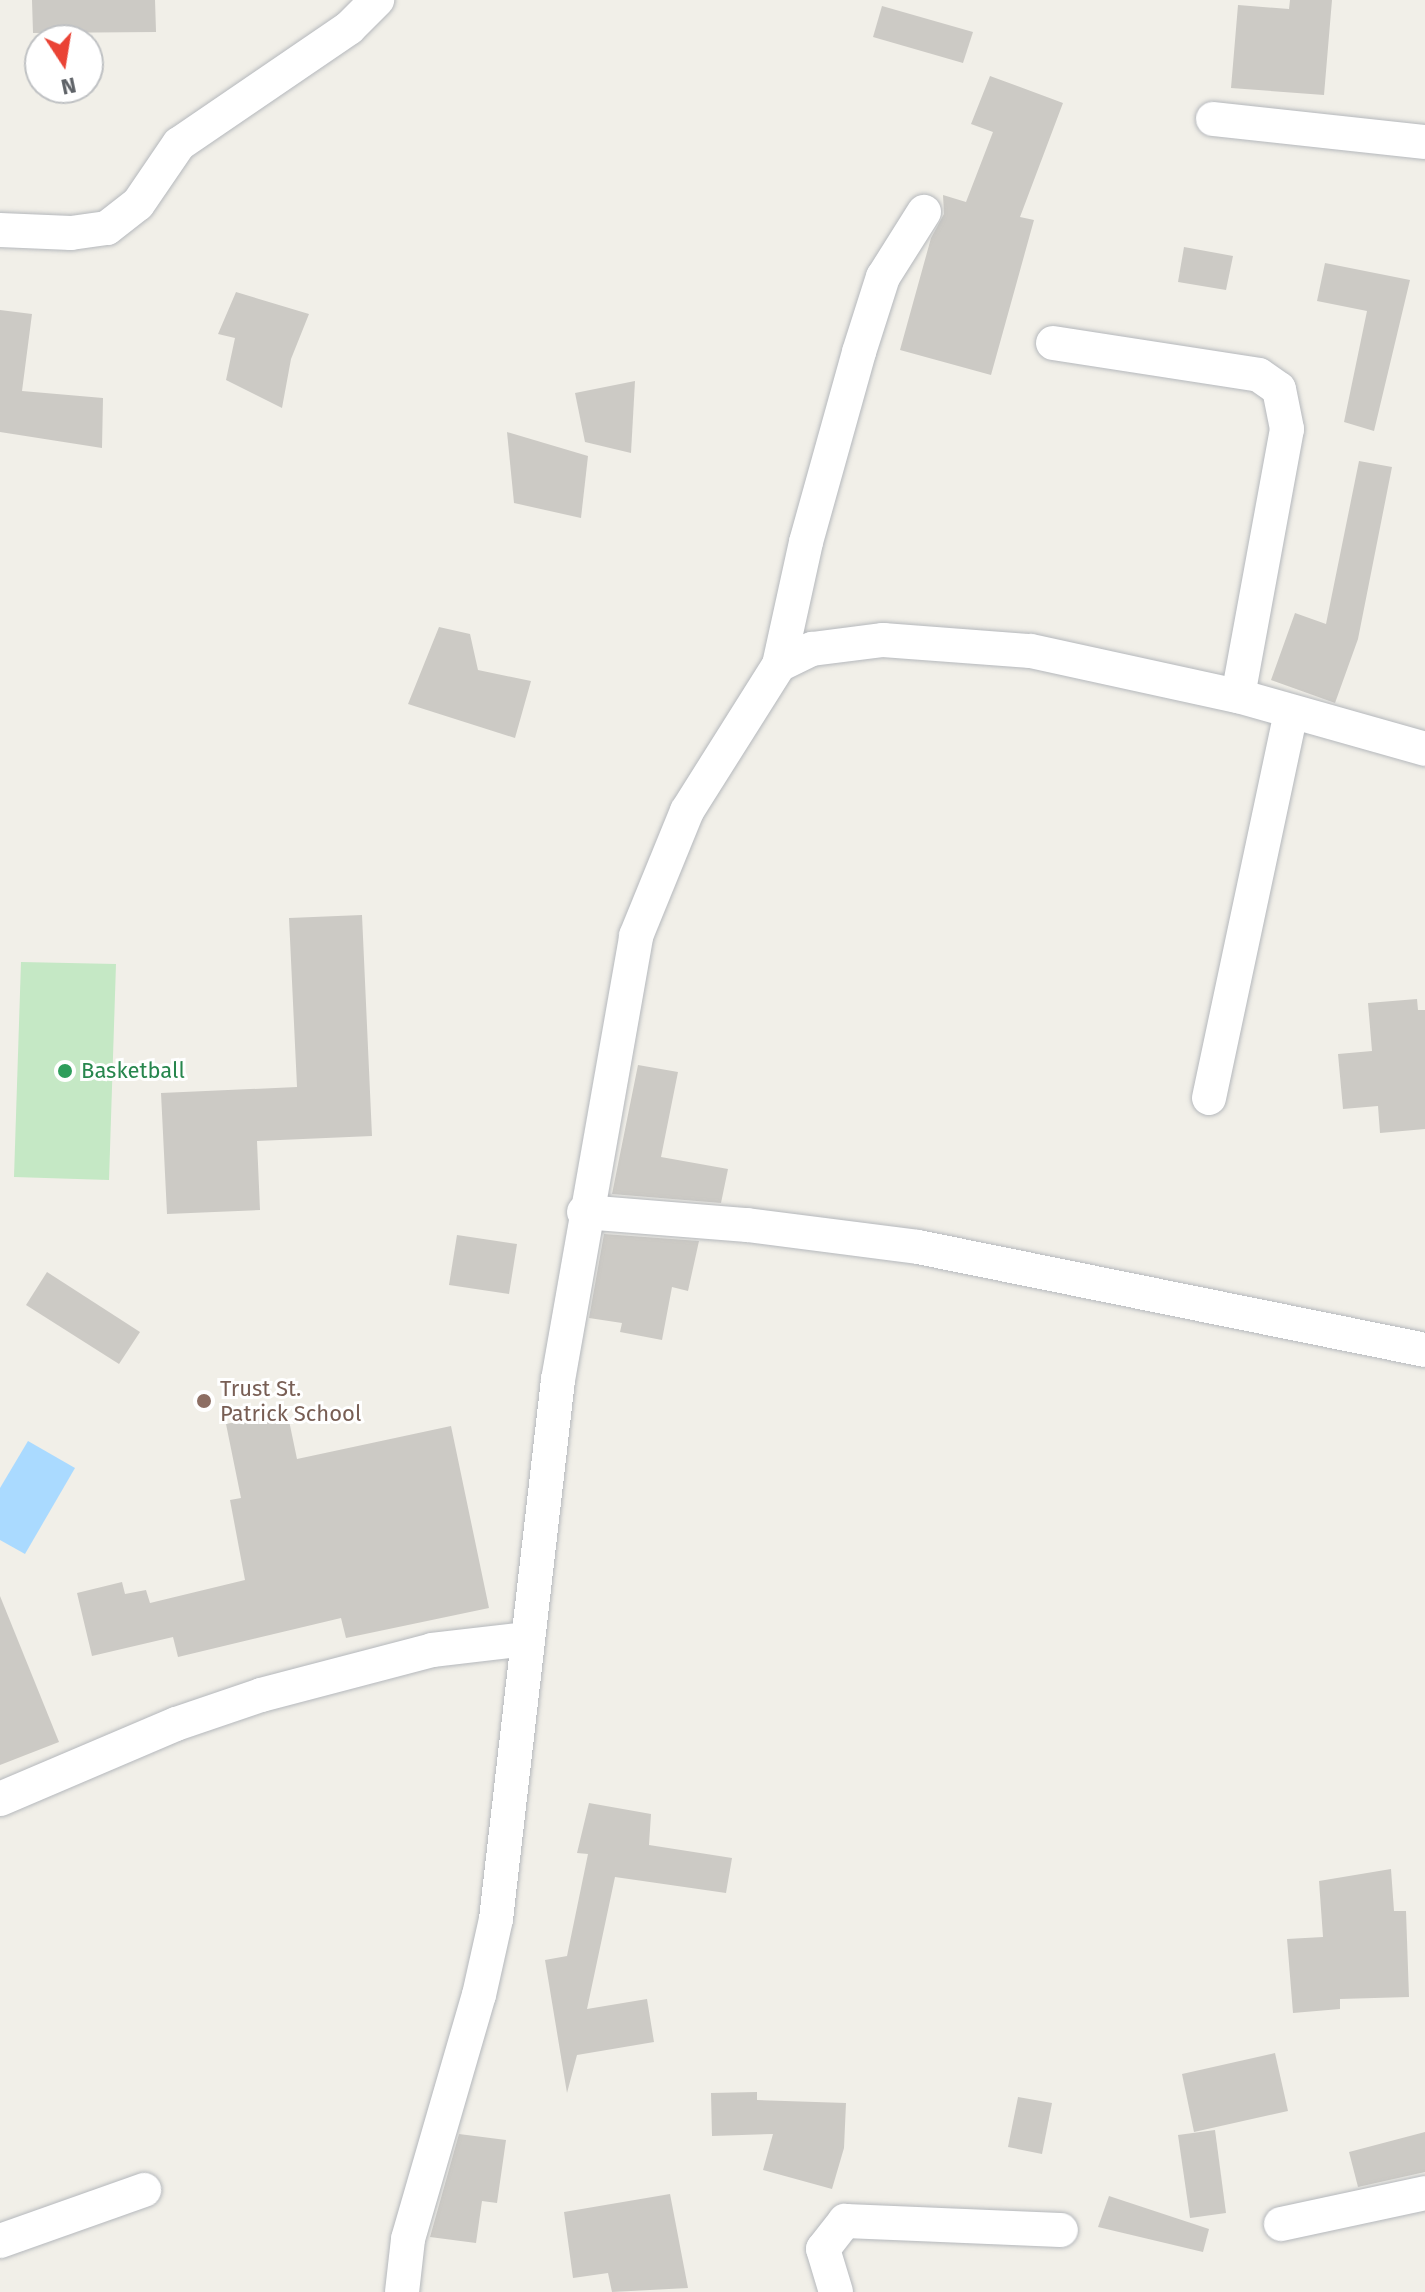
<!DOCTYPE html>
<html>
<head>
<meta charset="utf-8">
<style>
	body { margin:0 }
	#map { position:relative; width:1425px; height:2292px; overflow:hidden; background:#f1efe8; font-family:"Fira Sans",sans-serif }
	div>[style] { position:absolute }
	.green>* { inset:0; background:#c5e8c5 }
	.water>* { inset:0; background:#aadaff }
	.building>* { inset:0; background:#cccac5 }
	.roads { filter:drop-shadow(0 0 2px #b5b8bc) drop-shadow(0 0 2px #b5b8bc) }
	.street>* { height:34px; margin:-17px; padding:0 17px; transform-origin:17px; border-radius:17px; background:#fff }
	.dots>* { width:22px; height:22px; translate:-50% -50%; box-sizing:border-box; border:4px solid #fff; border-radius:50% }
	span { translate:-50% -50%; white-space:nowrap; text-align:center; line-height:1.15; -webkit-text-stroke:6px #fff; paint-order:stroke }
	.leisure-label { font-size:22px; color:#27864d }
	.left { translate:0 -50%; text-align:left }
	.education-label { font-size:22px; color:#785e54 }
	.north { position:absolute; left:24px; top:24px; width:80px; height:80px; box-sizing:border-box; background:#fff; border:2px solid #bfc1c3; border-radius:50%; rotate:168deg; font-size:22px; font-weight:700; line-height:32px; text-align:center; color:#5f6368 }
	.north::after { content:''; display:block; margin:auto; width:28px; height:36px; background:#ea4335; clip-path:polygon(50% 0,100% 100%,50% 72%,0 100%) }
</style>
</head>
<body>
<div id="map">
	<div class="green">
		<i style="clip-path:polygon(21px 962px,116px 964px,109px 1180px,14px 1177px)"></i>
	</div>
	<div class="water">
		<i style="clip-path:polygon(28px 1441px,75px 1468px,25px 1554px,0 1540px,0 1488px)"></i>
	</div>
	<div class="building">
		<i style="clip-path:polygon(32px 0,155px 0,156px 32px,33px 33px)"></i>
		<i style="clip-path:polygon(1290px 0,1332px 0,1324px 95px,1231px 88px,1238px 5px,1289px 9px)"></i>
		<i style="clip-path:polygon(882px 6px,973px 32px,963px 63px,873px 37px)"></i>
		<i style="clip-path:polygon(990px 76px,1063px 103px,1020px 217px,1034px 220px,991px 375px,900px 350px,931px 238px,944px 214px,943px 195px,966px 202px,993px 132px,971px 124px)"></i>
		<i style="clip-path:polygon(1184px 247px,1233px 256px,1226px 290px,1178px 282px)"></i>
		<i style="clip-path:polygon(1325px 263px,1410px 280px,1374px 431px,1344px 422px,1367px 311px,1317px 301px)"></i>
		<i style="clip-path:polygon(236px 292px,309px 314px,291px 359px,282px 408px,226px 380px,235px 338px,218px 334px)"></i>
		<i style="clip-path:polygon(0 310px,32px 314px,22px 391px,103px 398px,102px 448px,0 432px)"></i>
		<i style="clip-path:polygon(635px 381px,631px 453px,585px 442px,575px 393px)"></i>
		<i style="clip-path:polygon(507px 432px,588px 456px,581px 518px,514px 503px)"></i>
		<i style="clip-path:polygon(1359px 461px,1392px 467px,1358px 639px,1335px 703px,1271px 680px,1295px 613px,1326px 624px)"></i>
		<i style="clip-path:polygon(439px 627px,470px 634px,478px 670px,531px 681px,515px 738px,408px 704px)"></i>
		<i style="clip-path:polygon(362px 915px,372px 1136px,257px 1141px,260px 1210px,167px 1214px,161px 1093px,297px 1087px,289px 918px)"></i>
		<i style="clip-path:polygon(1417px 999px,1418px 1010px,1425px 1010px,1425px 1129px,1380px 1133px,1378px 1106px,1343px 1109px,1338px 1054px,1372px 1051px,1368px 1003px)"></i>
		<i style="clip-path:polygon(638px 1065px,678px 1072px,661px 1157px,728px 1169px,721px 1203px,612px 1194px)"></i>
		<i style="clip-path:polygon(604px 1234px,699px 1241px,688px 1291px,672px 1287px,662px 1340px,620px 1332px,622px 1323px,589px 1318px)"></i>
		<i style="clip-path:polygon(457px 1235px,517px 1244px,509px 1294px,449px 1285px)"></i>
		<i style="clip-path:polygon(47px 1272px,140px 1332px,119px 1364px,26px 1305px)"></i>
		<i style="clip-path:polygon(287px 1411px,297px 1459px,451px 1426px,489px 1608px,346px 1638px,341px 1618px,178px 1657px,173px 1637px,92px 1656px,77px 1593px,122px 1582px,125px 1594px,146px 1590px,150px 1603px,245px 1580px,230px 1500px,241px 1498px,226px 1424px)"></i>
		<i style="clip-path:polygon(0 1596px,59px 1742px,0 1765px)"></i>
		<i style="clip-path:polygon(589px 1803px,651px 1814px,649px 1845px,732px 1858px,726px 1893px,615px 1877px,587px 2009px,647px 1999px,654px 2042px,577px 2055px,567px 2093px,545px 1960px,567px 1956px,588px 1854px,577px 1853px)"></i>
		<i style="clip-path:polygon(1391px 1869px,1394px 1911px,1406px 1911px,1409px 1997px,1340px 1999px,1340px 2009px,1293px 2013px,1287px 1939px,1323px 1937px,1319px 1881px)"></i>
		<i style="clip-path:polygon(1275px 2053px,1288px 2111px,1194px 2132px,1182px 2074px)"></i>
		<i style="clip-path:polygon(757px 2092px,757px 2100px,846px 2103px,844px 2148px,832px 2189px,763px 2170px,773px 2134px,712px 2136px,711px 2093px)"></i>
		<i style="clip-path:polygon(1018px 2097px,1052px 2103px,1042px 2154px,1008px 2147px)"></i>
		<i style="clip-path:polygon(1215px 2130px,1226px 2213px,1190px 2218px,1178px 2135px)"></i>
		<i style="clip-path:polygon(1425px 2132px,1425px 2172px,1358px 2187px,1349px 2152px)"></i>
		<i style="clip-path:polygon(459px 2134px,506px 2140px,497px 2203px,482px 2201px,476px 2243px,430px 2237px)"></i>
		<i style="clip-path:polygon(670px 2194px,688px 2288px,612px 2292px,608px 2273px,573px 2278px,564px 2212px)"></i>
		<i style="clip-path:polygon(1109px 2196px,1209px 2229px,1203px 2252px,1098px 2227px)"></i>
	</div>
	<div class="roads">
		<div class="street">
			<i style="left:1213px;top:119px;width:213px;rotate:6.2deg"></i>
			<i style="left:0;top:230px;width:71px;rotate:2.4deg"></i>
			<i style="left:71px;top:233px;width:36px;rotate:-8deg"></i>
			<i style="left:107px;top:228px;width:39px;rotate:-38deg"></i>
			<i style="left:138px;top:204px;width:73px;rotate:-55.7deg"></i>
			<i style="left:179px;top:144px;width:206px;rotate:-34.3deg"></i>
			<i style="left:349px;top:28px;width:40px;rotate:-45deg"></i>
			<i style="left:1053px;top:343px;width:208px;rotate:8.8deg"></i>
			<i style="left:1259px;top:375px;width:24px;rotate:35deg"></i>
			<i style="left:1279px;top:389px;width:41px;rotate:78.7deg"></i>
			<i style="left:1287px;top:429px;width:271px;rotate:100.4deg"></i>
			<i style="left:779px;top:665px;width:126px;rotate:-77.6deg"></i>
			<i style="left:806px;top:542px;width:197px;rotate:-74.4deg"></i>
			<i style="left:859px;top:352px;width:79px;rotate:-72.3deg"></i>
			<i style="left:883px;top:277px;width:77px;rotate:-57.8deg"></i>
			<i style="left:1209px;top:1098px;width:394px;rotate:-78deg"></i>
			<i style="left:584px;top:1212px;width:164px;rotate:4.6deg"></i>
			<i style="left:747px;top:1225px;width:172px;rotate:7.3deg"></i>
			<i style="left:918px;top:1247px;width:517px;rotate:11.48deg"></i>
			<i style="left:0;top:1799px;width:191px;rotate:-23.1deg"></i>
			<i style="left:176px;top:1724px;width:90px;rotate:-18.8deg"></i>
			<i style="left:261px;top:1695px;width:177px;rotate:-14.7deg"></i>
			<i style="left:432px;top:1650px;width:94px;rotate:-6.7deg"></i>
			<i style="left:1281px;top:2224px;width:147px;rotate:-12.1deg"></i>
			<i style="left:0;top:2241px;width:153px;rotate:-19.5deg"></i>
			<i style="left:402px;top:2292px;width:53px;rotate:-83.5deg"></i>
			<i style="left:408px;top:2239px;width:254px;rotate:-73.8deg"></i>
			<i style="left:479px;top:1995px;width:78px;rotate:-77.4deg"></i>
			<i style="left:496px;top:1919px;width:543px;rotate:-83.44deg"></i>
			<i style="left:558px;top:1380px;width:451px;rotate:-80deg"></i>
			<i style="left:636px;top:936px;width:135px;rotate:-67.8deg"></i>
			<i style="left:687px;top:811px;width:173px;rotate:-57.8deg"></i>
			<i style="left:779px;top:665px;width:37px;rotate:-26deg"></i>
			<i style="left:812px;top:649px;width:72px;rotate:-7.2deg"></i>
			<i style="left:883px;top:640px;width:148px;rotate:4.3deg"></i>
			<i style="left:1031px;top:651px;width:212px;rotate:12.3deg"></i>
			<i style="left:1238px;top:696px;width:194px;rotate:15.8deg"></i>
			<i style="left:836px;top:2292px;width:45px;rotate:-106.8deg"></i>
			<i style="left:823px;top:2249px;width:36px;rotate:-52deg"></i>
			<i style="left:845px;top:2221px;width:216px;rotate:2.4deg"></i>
		</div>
	</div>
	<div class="dots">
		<i style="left:65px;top:1071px;background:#2e9e5b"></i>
		<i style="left:204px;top:1401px;background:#8d6e63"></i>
	</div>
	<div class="leisure-label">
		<span class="left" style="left:81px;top:1071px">Basketball</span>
	</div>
	<div class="education-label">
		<span class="left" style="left:220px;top:1401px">Trust St.<br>Patrick School</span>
	</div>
	<div class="north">N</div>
</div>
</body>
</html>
